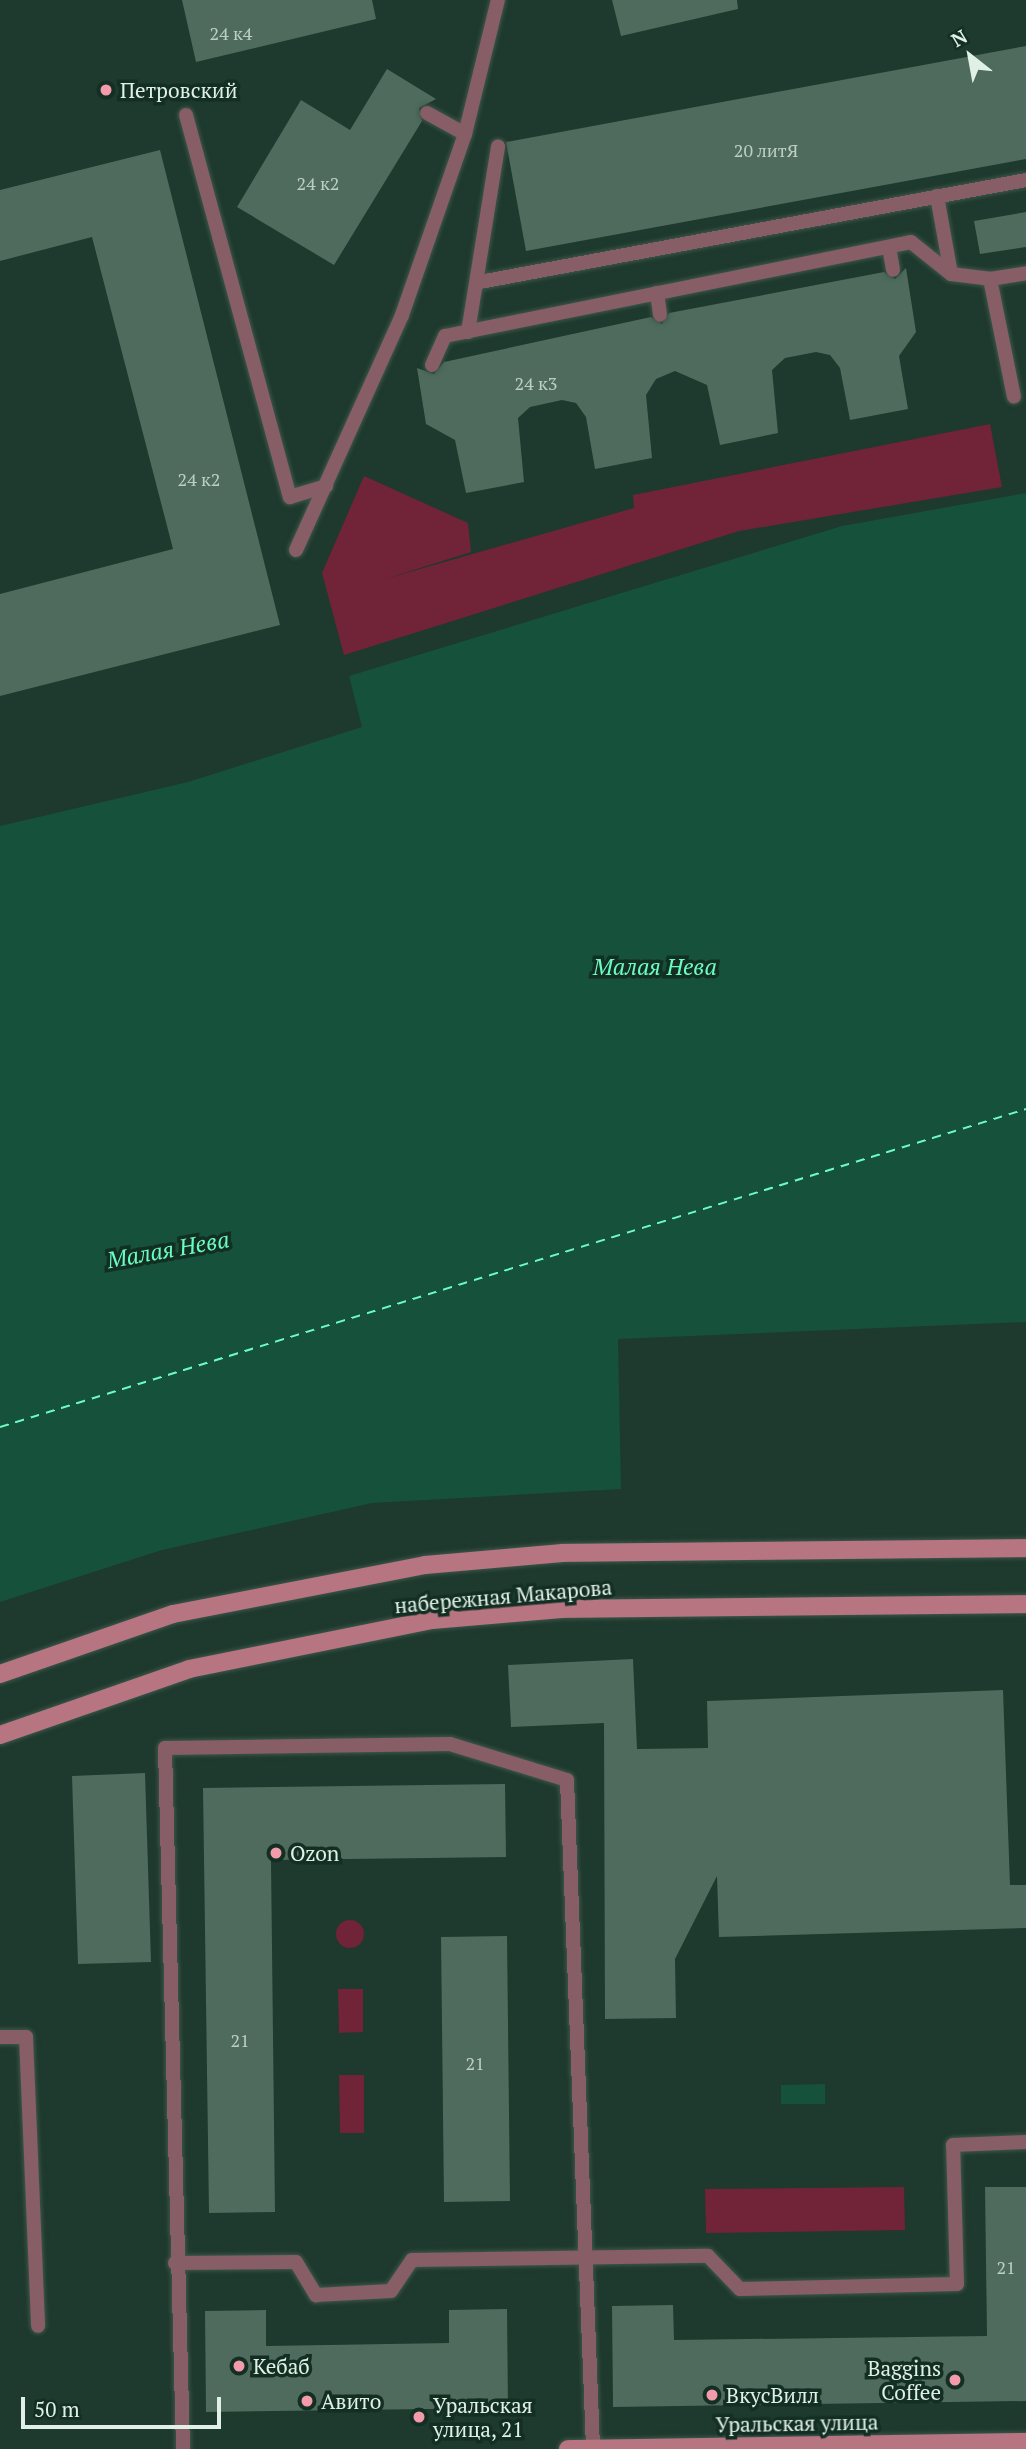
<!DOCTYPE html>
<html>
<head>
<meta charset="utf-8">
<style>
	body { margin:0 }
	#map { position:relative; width:1026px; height:2449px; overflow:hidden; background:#1e392d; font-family:"PT Serif",serif }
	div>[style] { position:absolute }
	.green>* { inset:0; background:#712338 }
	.round { border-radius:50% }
	.water>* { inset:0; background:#15513b }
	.ferry>* { height:2px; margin-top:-1px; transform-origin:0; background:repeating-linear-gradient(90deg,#6afcc1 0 9px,transparent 0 16px) }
	.building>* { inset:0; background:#4e6b5d }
	.roads { filter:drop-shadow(0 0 2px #3d564b) drop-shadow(0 0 2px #3d564b) }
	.service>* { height:14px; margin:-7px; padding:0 7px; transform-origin:7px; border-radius:7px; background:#875e65 }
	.secondary>* { height:18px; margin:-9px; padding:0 9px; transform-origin:9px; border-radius:9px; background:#b67581 }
	.dots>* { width:19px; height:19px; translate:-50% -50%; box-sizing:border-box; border:4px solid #132f23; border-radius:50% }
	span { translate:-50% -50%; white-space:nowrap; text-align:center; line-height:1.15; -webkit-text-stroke:7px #132f23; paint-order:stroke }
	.number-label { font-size:18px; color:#bccfc4 }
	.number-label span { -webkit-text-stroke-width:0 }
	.poi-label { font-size:21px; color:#e0f0e7 }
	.left { translate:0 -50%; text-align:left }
	.right { translate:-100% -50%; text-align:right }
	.street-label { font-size:21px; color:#e0f0e7 }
	.water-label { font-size:23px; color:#6afcc1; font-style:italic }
	.north { position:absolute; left:935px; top:21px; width:70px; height:70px; -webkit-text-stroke:5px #132f23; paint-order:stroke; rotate:329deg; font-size:19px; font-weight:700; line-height:28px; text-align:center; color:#e0f0e7 }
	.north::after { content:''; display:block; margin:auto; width:24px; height:32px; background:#e0f0e7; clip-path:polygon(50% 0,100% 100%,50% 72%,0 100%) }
	.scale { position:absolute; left:21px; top:2397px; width:200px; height:32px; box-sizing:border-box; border:4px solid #e0f0e7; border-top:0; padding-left:9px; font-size:21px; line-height:24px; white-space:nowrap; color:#e0f0e7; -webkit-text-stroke:5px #132f23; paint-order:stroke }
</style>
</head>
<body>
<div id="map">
	<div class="green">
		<i style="clip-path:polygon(990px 424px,1002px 487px,739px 531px,344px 655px,322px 573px,364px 476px,468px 523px,471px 552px,385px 579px,634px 508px,633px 495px)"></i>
		<i class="round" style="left:336px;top:1920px;width:28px;height:28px"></i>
		<i style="clip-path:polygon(338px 1989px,363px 1989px,363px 2032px,339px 2033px)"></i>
		<i style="clip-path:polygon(339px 2075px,364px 2075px,364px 2133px,340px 2133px)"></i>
		<i style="clip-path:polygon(904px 2187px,905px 2230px,706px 2233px,705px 2189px)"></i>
	</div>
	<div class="water">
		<i style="clip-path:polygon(1026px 493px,1026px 1322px,618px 1339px,621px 1489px,372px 1503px,162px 1550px,0 1602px,0 826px,188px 782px,362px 727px,349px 676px,842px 526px)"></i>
		<i style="clip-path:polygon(825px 2084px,825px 2104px,781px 2104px,781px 2085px)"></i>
	</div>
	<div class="ferry">
		<i style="left:0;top:1427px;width:1074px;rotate:-17.22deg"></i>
	</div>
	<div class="building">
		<i style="clip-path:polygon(182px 0,372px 0,376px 19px,196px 62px)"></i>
		<i style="clip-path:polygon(612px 0,737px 0,738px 9px,621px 36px)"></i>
		<i style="clip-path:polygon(1026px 46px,1026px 159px,526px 251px,506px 142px)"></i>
		<i style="clip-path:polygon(387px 69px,436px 99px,419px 108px,422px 121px,334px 265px,237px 207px,301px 100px,350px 130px)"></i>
		<i style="clip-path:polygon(160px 150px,280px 625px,0 696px,0 594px,173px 549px,92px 237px,0 261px,0 190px)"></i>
		<i style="clip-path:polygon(1026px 212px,1026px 247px,980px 254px,974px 221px)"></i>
		<i style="clip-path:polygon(906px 268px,916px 332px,899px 356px,908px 409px,850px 420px,840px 368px,830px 355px,816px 352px,785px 358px,772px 370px,778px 433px,720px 445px,707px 385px,675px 371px,656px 379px,646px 395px,652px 458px,595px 469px,586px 417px,576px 403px,562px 400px,530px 407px,518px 418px,524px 482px,466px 493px,455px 440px,426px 424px,417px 368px,434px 374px,444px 362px,651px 317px,662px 324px,669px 313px,884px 272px,895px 279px)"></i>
		<i style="clip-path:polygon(633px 1659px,637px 1749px,708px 1748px,707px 1701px,1003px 1690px,1010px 1885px,1026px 1885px,1026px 1928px,719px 1937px,717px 1876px,675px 1959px,676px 2018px,605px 2019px,604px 1723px,511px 1727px,508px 1665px)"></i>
		<i style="clip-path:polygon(145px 1773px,151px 1962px,78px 1964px,72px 1776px)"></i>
		<i style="clip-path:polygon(505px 1784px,506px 1857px,271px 1860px,275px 2212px,209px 2213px,203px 1788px)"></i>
		<i style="clip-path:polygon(507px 1936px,510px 2201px,444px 2202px,441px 1937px)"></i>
		<i style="clip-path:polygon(985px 2187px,1026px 2187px,1026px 2401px,613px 2407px,612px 2306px,673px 2305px,674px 2340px,987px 2336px)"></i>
		<i style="clip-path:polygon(507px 2309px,508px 2408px,206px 2412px,205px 2311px,266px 2310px,266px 2346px,449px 2343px,449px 2310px)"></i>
	</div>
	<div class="roads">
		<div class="service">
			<i style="left:427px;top:113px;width:43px;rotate:28.9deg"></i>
			<i style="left:186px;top:115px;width:396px;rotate:74.8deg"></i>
			<i style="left:290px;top:497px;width:38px;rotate:-17deg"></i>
			<i style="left:937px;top:196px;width:79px;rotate:79.8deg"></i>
			<i style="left:951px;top:274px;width:39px;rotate:7deg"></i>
			<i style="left:990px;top:279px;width:36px;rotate:-9deg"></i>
			<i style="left:889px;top:247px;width:23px;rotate:80deg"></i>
			<i style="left:990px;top:279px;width:120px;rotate:78.5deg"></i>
			<i style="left:480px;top:282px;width:555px;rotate:-10.58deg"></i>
			<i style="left:657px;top:293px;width:22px;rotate:82deg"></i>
			<i style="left:468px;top:332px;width:188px;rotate:-80.8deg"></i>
			<i style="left:432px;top:365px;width:32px;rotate:-66deg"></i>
			<i style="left:445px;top:336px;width:475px;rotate:-11.4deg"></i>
			<i style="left:911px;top:242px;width:51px;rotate:38.7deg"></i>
			<i style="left:296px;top:550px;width:258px;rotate:-65.7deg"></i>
			<i style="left:402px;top:315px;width:192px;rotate:-70.8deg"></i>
			<i style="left:465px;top:134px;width:138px;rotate:-76.2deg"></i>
			<i style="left:0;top:2037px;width:26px"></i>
			<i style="left:26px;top:2037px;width:289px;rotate:87.6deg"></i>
			<i style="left:175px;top:2263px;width:121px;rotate:-0.5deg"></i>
			<i style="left:296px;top:2262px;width:39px;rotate:59deg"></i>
			<i style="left:316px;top:2295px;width:75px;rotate:-3.1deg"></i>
			<i style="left:391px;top:2291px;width:37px;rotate:-56deg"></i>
			<i style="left:412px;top:2260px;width:296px;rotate:-0.8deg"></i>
			<i style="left:708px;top:2256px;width:46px;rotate:45.9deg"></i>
			<i style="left:740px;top:2289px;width:217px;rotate:-1.3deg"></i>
			<i style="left:957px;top:2284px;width:139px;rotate:-91.6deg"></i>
			<i style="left:953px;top:2145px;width:73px;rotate:-2.4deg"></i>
			<i style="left:183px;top:2449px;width:701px;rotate:-91.47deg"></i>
			<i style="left:165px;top:1748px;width:285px;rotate:-0.8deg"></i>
			<i style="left:450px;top:1744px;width:122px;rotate:17.1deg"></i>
			<i style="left:567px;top:1780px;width:670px;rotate:87.77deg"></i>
		</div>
		<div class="secondary">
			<i style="left:0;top:1674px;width:183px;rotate:-19.1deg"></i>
			<i style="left:173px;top:1614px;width:257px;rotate:-11deg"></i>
			<i style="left:425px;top:1565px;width:138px;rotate:-5deg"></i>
			<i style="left:562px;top:1553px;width:464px;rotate:-0.6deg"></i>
			<i style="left:0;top:1735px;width:200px;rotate:-19.2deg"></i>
			<i style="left:189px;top:1669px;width:248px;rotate:-11.4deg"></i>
			<i style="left:432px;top:1620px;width:130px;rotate:-4.8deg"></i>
			<i style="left:562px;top:1609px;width:464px;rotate:-0.6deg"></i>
			<i style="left:568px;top:2449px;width:458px;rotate:-0.9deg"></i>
		</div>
	</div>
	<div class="dots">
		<i style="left:106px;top:90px;background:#f39aab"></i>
		<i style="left:276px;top:1853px;background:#f39aab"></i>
		<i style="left:239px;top:2366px;background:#f39aab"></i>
		<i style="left:955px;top:2380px;background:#f39aab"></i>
		<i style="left:712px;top:2395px;background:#f39aab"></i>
		<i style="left:307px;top:2401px;background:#f39aab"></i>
		<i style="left:419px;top:2417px;background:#f39aab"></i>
	</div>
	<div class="number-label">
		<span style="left:231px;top:33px">24 к4</span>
		<span style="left:766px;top:150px">20 литЯ</span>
		<span style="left:318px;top:183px">24 к2</span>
		<span style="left:536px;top:383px">24 к3</span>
		<span style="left:199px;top:479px">24 к2</span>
		<span style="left:240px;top:2040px">21</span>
		<span style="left:475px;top:2063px">21</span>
		<span style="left:1006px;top:2267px">21</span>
	</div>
	<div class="poi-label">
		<span class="left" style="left:120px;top:90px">Петровский</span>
		<span class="left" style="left:290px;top:1853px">Ozon</span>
		<span class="left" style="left:253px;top:2366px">Кебаб</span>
		<span class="right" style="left:941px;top:2380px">Baggins<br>Coffee</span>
		<span class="left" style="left:726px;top:2395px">ВкусВилл</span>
		<span class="left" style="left:321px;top:2401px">Авито</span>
		<span class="left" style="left:433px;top:2417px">Уральская<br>улица, 21</span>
	</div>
	<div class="street-label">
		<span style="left:503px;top:1596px;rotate:-5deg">набережная Макарова</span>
		<span style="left:797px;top:2423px;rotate:-1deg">Уральская улица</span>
	</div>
	<div class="water-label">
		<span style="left:655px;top:967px">Малая Нева</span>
		<span style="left:168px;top:1250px;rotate:-10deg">Малая Нева</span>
	</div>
	<div class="north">N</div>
	<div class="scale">50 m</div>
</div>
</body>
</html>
